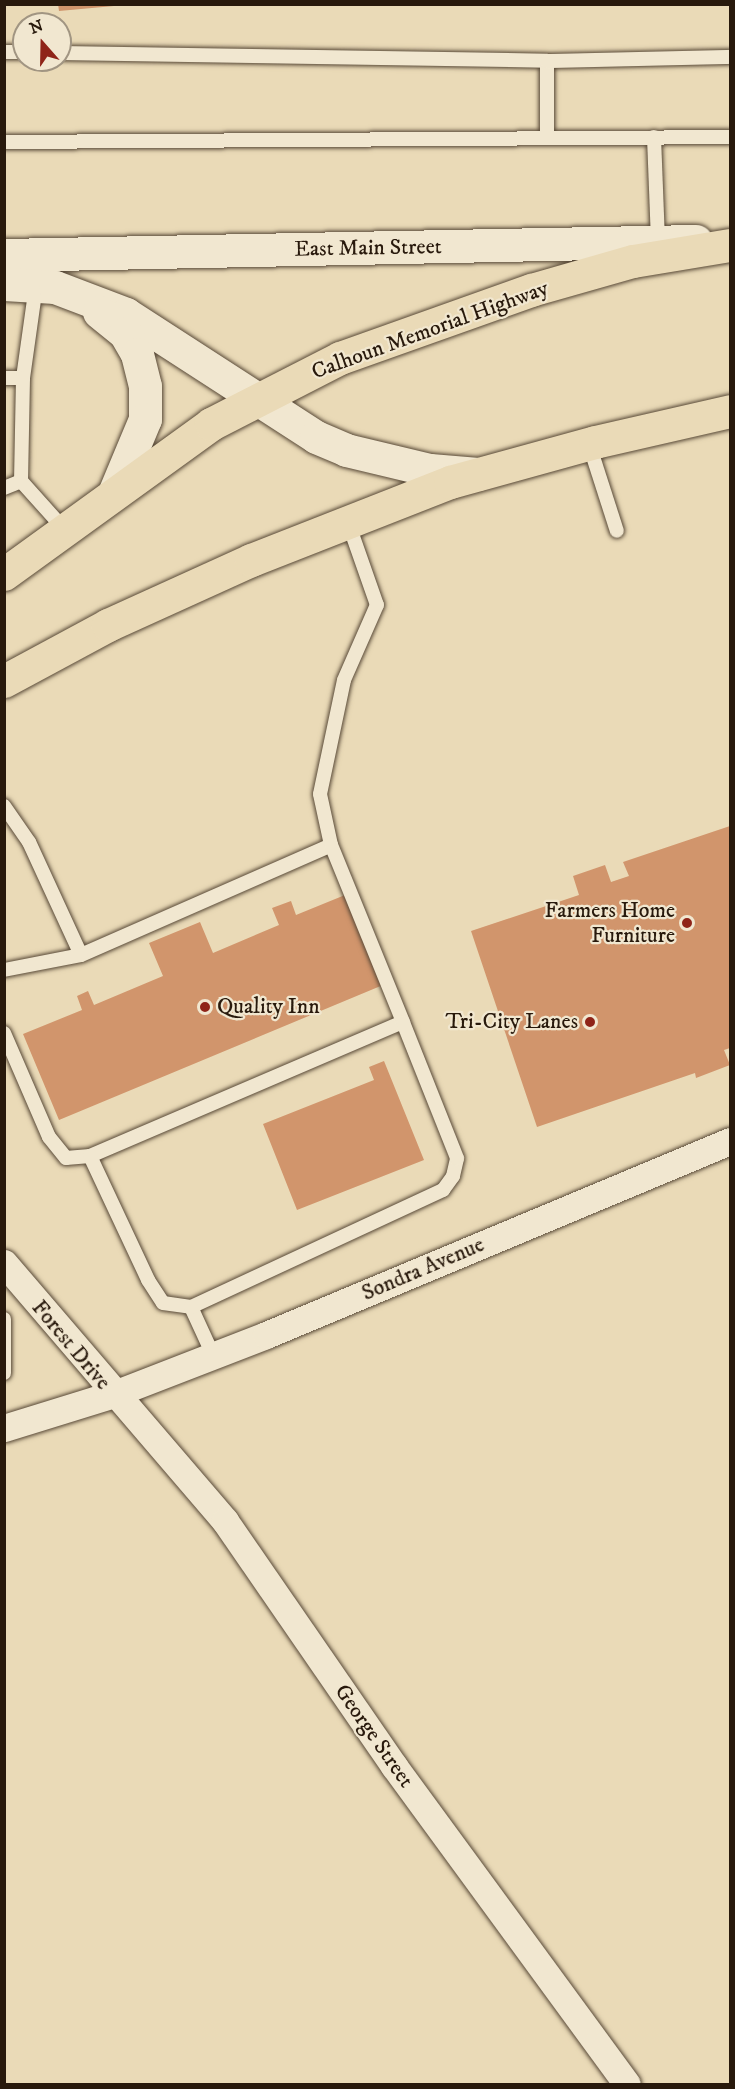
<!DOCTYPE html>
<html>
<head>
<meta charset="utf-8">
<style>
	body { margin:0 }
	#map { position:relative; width:735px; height:2089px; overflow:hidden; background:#eadab7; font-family:"IM FELL DW Pica",serif }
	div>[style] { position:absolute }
	.building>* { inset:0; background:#d1956c }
	.roads { filter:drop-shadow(0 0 2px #584937) drop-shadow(0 0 2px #584937) }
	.service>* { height:14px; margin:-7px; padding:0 7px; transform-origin:7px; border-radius:7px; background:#f1e7d0 }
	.minor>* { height:27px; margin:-13.5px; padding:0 13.5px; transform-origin:13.5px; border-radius:13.5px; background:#f1e7d0 }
	.secondary>* { height:33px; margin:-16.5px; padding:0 16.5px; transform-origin:16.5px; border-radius:16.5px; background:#f1e7d0 }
	.trunk>* { height:33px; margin:-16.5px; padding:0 16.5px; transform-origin:16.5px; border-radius:16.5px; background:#eadab7 }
	.dots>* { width:16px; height:16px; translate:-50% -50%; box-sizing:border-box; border:3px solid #f1e7d0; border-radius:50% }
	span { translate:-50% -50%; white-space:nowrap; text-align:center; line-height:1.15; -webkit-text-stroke:4.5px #f1e7d0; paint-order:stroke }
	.street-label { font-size:22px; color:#28190c }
	.poi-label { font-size:22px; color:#28190c }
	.right { translate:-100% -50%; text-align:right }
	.left { translate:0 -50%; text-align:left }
	.frame { position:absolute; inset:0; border:6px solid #28190c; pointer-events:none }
	.north { position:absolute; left:12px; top:12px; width:60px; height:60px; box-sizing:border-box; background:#f1e7d0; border:2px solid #a19582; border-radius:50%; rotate:340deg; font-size:16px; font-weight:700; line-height:24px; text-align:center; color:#28190c }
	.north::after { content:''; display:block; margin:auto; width:21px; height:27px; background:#8f2418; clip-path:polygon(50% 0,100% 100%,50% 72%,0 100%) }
</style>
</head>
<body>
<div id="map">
	<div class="building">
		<i style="clip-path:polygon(58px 4px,114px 4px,114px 6px,59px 11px)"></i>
		<i style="clip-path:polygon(730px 826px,730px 1048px,724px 1050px,730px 1065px,696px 1078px,695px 1073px,537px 1127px,471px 931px,579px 895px,573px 876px,605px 865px,611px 882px,629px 876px,623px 862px)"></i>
		<i style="clip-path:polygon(345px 895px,383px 985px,59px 1120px,23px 1034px,82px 1010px,77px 996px,88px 991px,94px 1005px,163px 976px,149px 943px,200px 922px,213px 953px,279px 925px,272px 908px,291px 901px,296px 915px)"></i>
		<i style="clip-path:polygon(384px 1061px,424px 1160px,297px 1210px,263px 1124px,374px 1080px,369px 1067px)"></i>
	</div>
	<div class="roads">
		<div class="service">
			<i style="left:4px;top:52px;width:20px"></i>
			<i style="left:60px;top:53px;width:487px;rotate:0.9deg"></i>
			<i style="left:547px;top:61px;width:77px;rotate:90deg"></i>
			<i style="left:547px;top:61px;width:183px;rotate:-1.3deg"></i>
			<i style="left:654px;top:137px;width:104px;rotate:87.8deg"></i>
			<i style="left:4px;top:142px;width:726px;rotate:-0.39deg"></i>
			<i style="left:4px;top:378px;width:19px"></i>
			<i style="left:23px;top:378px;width:94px;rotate:-82deg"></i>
			<i style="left:23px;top:378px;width:103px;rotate:91.1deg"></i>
			<i style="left:21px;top:481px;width:64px;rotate:48.1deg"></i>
			<i style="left:589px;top:444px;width:91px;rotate:72.2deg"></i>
			<i style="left:4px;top:488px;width:18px;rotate:-22deg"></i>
			<i style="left:4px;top:806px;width:44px;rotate:55.2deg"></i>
			<i style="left:29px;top:842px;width:124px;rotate:65.3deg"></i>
			<i style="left:81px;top:955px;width:273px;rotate:-23.7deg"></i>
			<i style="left:331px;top:845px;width:52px;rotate:-102.2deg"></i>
			<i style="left:320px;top:794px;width:116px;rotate:-78.1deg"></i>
			<i style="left:344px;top:680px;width:82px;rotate:-66.3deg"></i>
			<i style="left:377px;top:605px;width:88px;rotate:-109.3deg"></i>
			<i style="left:4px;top:970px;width:78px;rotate:-11deg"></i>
			<i style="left:4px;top:1033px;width:113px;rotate:66.6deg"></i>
			<i style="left:49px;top:1137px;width:27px;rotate:51deg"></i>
			<i style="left:66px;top:1158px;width:24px;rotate:-5deg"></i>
			<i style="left:90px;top:1156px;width:340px;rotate:-23.2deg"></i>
			<i style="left:403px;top:1022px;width:191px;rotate:-112.1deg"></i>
			<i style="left:90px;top:1156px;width:137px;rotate:64.9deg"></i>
			<i style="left:148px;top:1280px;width:27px;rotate:57deg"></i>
			<i style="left:163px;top:1303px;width:28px;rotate:8deg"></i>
			<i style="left:191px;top:1307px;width:53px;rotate:65.4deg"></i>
			<i style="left:191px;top:1307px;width:278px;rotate:-24.9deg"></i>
			<i style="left:443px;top:1190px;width:17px;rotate:-54deg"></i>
			<i style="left:453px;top:1176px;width:18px;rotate:-77deg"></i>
			<i style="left:457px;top:1158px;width:146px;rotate:-111.7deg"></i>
			<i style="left:4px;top:1319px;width:54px;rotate:90deg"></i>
		</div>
		<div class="minor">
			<i style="left:4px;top:1263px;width:340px;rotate:49.4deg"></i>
			<i style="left:225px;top:1521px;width:298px;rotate:55.4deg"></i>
			<i style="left:394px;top:1766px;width:394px;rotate:53.8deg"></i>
			<i style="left:4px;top:1428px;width:115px;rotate:-17.2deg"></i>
			<i style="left:114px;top:1394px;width:163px;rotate:-21.2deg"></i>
			<i style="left:266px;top:1335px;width:503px;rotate:-22.69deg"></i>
		</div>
		<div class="secondary">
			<i style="left:4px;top:255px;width:692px;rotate:-1.16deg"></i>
			<i style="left:4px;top:284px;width:51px;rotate:3.4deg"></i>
			<i style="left:55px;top:287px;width:76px;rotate:20.8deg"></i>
			<i style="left:126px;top:314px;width:226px;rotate:32.9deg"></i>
			<i style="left:316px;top:437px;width:33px;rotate:23deg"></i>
			<i style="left:346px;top:450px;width:86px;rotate:13.4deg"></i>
			<i style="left:430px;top:470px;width:48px;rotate:4.8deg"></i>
			<i style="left:99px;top:312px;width:33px;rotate:39deg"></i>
			<i style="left:125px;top:333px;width:24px;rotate:60deg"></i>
			<i style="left:137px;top:354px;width:33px;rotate:76deg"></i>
			<i style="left:145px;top:386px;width:33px;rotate:90deg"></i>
			<i style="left:145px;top:419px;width:80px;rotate:112.7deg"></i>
		</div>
		<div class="trunk">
			<i style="left:4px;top:574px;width:256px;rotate:-35.9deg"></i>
			<i style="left:211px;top:424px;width:145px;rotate:-27.1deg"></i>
			<i style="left:340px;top:358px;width:203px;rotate:-19.6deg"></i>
			<i style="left:531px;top:290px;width:106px;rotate:-15.9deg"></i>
			<i style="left:633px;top:261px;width:98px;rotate:-9.4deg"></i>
			<i style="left:4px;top:681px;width:118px;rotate:-28.3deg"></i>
			<i style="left:108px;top:625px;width:157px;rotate:-24.4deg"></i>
			<i style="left:251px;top:560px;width:214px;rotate:-21.4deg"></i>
			<i style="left:450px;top:482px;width:150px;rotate:-15.4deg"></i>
			<i style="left:595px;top:442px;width:139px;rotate:-12.9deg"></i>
		</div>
	</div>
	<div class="dots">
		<i style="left:687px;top:923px;background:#8f2418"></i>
		<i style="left:205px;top:1007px;background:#8f2418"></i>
		<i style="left:590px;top:1022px;background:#8f2418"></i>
	</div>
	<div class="street-label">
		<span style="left:368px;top:248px;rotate:-1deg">East Main Street</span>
		<span style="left:430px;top:330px;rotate:-20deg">Calhoun Memorial Highway</span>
		<span style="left:423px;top:1269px;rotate:-23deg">Sondra Avenue</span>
		<span style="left:71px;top:1345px;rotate:50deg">Forest Drive</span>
		<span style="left:374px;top:1736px;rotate:55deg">George Street</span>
	</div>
	<div class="poi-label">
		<span class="right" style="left:675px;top:923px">Farmers Home<br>Furniture</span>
		<span class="left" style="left:217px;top:1007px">Quality Inn</span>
		<span class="right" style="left:578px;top:1022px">Tri-City Lanes</span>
	</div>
	<div class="frame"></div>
	<div class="north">N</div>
</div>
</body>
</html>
